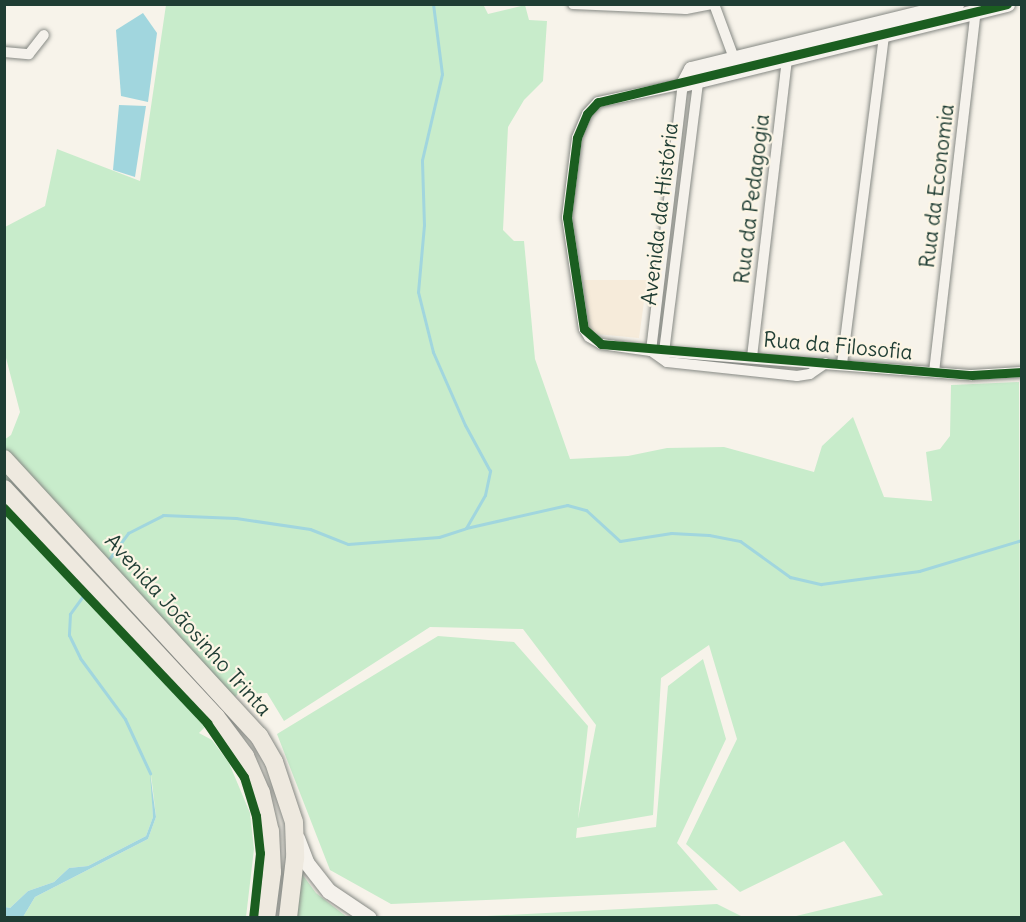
<!DOCTYPE html>
<html>
<head>
<meta charset="utf-8">
<style>
	body { margin:0 }
	#map { position:relative; width:1026px; height:922px; overflow:hidden; background:#f7f3ea; font-family:Delius,sans-serif }
	div>[style] { position:absolute }
	.built>* { inset:0; background:#f6ebda }
	.green>* { inset:0; background:#c8eccb }
	.water>* { inset:0; background:#a1d6de }
	.stream>* { height:3px; margin:-1.5px; padding:0 1.5px; transform-origin:1.5px; border-radius:1.5px; background:#a1d6de }
	.roads { filter:drop-shadow(0 0 2px #868984) drop-shadow(0 0 2px #868984) }
	.street>* { height:10px; margin:-5px; padding:0 5px; transform-origin:5px; border-radius:5px; background:#f5f2ec }
	.secondary>* { height:15px; margin:-7.5px; padding:0 7.5px; transform-origin:7.5px; border-radius:7.5px; background:#f5f2ec }
	.primary>* { height:18px; margin:-9px; padding:0 9px; transform-origin:9px; border-radius:9px; background:#eee9df }
	.cycleway>* { height:9px; margin:-4.5px; padding:0 4.5px; transform-origin:4.5px; border-radius:4.5px; background:#1b5e20 }
	span { translate:-50% -50%; white-space:nowrap; text-align:center; line-height:1.15; -webkit-text-stroke:4.5px #fcf5e5; paint-order:stroke }
	.street-label { font-size:21px; color:#1f3d34 }
	.frame { position:absolute; inset:0; border:6px solid #1f3d34; pointer-events:none }
</style>
</head>
<body>
<div id="map">
	<div class="built">
		<i style="clip-path:polygon(584px 280px,647px 280px,639px 338px,596px 334px,585px 328px)"></i>
	</div>
	<div class="green">
		<i style="clip-path:polygon(483px 4px,488px 14px,525px 5px,529px 20px,547px 21px,543px 81px,524px 100px,508px 127px,503px 230px,514px 241px,524px 241px,535px 359px,570px 459px,628px 456px,667px 448px,724px 447px,814px 472px,822px 446px,853px 417px,884px 497px,932px 501px,926px 452px,940px 449px,950px 436px,951px 385px,1019px 382px,1021px 917px,792px 917px,883px 895px,844px 841px,740px 892px,686px 844px,737px 739px,709px 645px,661px 678px,653px 815px,577px 828px,576px 838px,656px 827px,668px 686px,703px 659px,726px 739px,677px 843px,718px 890px,391px 904px,330px 870px,277px 734px,438px 636px,514px 642px,588px 726px,578px 819px,596px 725px,523px 629px,430px 627px,284px 721px,267px 693px,238px 694px,199px 733px,212px 740px,229px 763px,250px 813px,254px 849px,246px 917px,23px 917px,35px 897px,148px 839px,156px 817px,151px 774px,153px 817px,146px 836px,88px 866px,69px 868px,54px 882px,28px 891px,10px 908px,5px 907px,4px 440px,11px 435px,20px 412px,5px 354px,5px 227px,45px 206px,57px 149px,140px 181px,166px 5px)"></i>
		<i style="clip-path:polygon(299px 870px,316px 893px,347px 917px,293px 918px)"></i>
		<i style="clip-path:polygon(717px 904px,743px 917px,468px 917px)"></i>
	</div>
	<div class="water">
		<i style="clip-path:polygon(143px 13px,157px 33px,148px 102px,121px 96px,116px 30px)"></i>
		<i style="clip-path:polygon(119px 105px,146px 106px,135px 177px,113px 170px)"></i>
		<i style="clip-path:polygon(150px 773px,156px 817px,148px 839px,35px 897px,23px 917px,5px 917px,5px 907px,10px 908px,28px 891px,54px 882px,69px 868px,88px 866px,146px 836px,153px 817px)"></i>
	</div>
	<div class="stream">
		<i style="left:466px;top:528px;width:104px;rotate:-12.8deg"></i>
		<i style="left:567px;top:505px;width:20px;rotate:15deg"></i>
		<i style="left:586px;top:510px;width:46px;rotate:42.4deg"></i>
		<i style="left:620px;top:541px;width:52px;rotate:-8.9deg"></i>
		<i style="left:671px;top:533px;width:38px;rotate:3deg"></i>
		<i style="left:709px;top:535px;width:32px;rotate:11deg"></i>
		<i style="left:740px;top:541px;width:62px;rotate:35.8deg"></i>
		<i style="left:790px;top:577px;width:32px;rotate:13deg"></i>
		<i style="left:821px;top:584px;width:99px;rotate:-7.6deg"></i>
		<i style="left:919px;top:571px;width:108px;rotate:-16.8deg"></i>
		<i style="left:107px;top:562px;width:36px;rotate:-54deg"></i>
		<i style="left:128px;top:533px;width:39px;rotate:-27deg"></i>
		<i style="left:163px;top:515px;width:73px;rotate:2.4deg"></i>
		<i style="left:236px;top:518px;width:75px;rotate:8.5deg"></i>
		<i style="left:310px;top:529px;width:41px;rotate:21.5deg"></i>
		<i style="left:348px;top:544px;width:91px;rotate:-4.4deg"></i>
		<i style="left:439px;top:537px;width:28px;rotate:-18deg"></i>
		<i style="left:466px;top:528px;width:38px;rotate:-60deg"></i>
		<i style="left:485px;top:495px;width:25px;rotate:-78deg"></i>
		<i style="left:490px;top:471px;width:52px;rotate:-118.5deg"></i>
		<i style="left:465px;top:425px;width:80px;rotate:-113.7deg"></i>
		<i style="left:433px;top:352px;width:62px;rotate:-104deg"></i>
		<i style="left:418px;top:292px;width:67px;rotate:-84.9deg"></i>
		<i style="left:424px;top:225px;width:65px;rotate:-91.8deg"></i>
		<i style="left:422px;top:160px;width:88px;rotate:-76.9deg"></i>
		<i style="left:442px;top:74px;width:71px;rotate:-97.3deg"></i>
		<i style="left:88px;top:589px;width:31px;rotate:126deg"></i>
		<i style="left:70px;top:614px;width:21px;rotate:93deg"></i>
		<i style="left:69px;top:635px;width:25px;rotate:64deg"></i>
		<i style="left:80px;top:658px;width:76px;rotate:53.6deg"></i>
		<i style="left:125px;top:719px;width:60px;rotate:65.2deg"></i>
	</div>
	<div class="roads">
		<div class="street">
			<i style="left:573px;top:4px;width:113px;rotate:2.5deg"></i>
			<i style="left:686px;top:9px;width:26px;rotate:-11deg"></i>
			<i style="left:714px;top:4px;width:58px;rotate:69.7deg"></i>
			<i style="left:4px;top:52px;width:25px;rotate:5deg"></i>
			<i style="left:29px;top:54px;width:24px;rotate:-52deg"></i>
			<i style="left:651px;top:351px;width:269px;rotate:-83.2deg"></i>
			<i style="left:683px;top:84px;width:87px;rotate:168deg"></i>
			<i style="left:598px;top:102px;width:16px;rotate:133deg"></i>
			<i style="left:587px;top:114px;width:26px;rotate:113deg"></i>
			<i style="left:577px;top:138px;width:80px;rotate:97.2deg"></i>
			<i style="left:567px;top:217px;width:113px;rotate:81.4deg"></i>
			<i style="left:584px;top:329px;width:9px;rotate:58deg"></i>
			<i style="left:589px;top:337px;width:14px;rotate:30deg"></i>
			<i style="left:601px;top:344px;width:50px;rotate:8deg"></i>
			<i style="left:651px;top:351px;width:322px;rotate:4.3deg"></i>
			<i style="left:972px;top:375px;width:50px;rotate:-3.4deg"></i>
			<i style="left:651px;top:351px;width:19px;rotate:35deg"></i>
			<i style="left:667px;top:362px;width:131px;rotate:6.1deg"></i>
			<i style="left:797px;top:376px;width:13px;rotate:-9deg"></i>
			<i style="left:810px;top:374px;width:19px;rotate:-35deg"></i>
			<i style="left:664px;top:352px;width:273px;rotate:-82.8deg"></i>
			<i style="left:752px;top:357px;width:308px;rotate:-83.3deg"></i>
			<i style="left:842px;top:364px;width:332px;rotate:-82.7deg"></i>
			<i style="left:934px;top:372px;width:366px;rotate:-83.4deg"></i>
		</div>
		<div class="secondary">
			<i style="left:956px;top:4px;width:273px;rotate:166.2deg"></i>
			<i style="left:691px;top:69px;width:17px;rotate:118deg"></i>
			<i style="left:683px;top:84px;width:334px;rotate:-13.9deg"></i>
			<i style="left:297px;top:838px;width:26px;rotate:69deg"></i>
			<i style="left:306px;top:862px;width:37px;rotate:52deg"></i>
			<i style="left:329px;top:891px;width:48px;rotate:34deg"></i>
		</div>
		<div class="primary">
			<i style="left:4px;top:459px;width:377px;rotate:47.4deg"></i>
			<i style="left:259px;top:736px;width:30px;rotate:60deg"></i>
			<i style="left:274px;top:762px;width:63px;rotate:71.6deg"></i>
			<i style="left:294px;top:822px;width:36px;rotate:88deg"></i>
			<i style="left:295px;top:858px;width:60px;rotate:96.7deg"></i>
			<i style="left:4px;top:489px;width:311px;rotate:47.1deg"></i>
			<i style="left:216px;top:717px;width:49px;rotate:53.4deg"></i>
			<i style="left:245px;top:756px;width:40px;rotate:66.6deg"></i>
			<i style="left:261px;top:793px;width:39px;rotate:77deg"></i>
			<i style="left:270px;top:831px;width:41px;rotate:87.2deg"></i>
			<i style="left:272px;top:872px;width:46px;rotate:97.4deg"></i>
		</div>
	</div>
	<div class="cycleway">
		<i style="left:1007px;top:4px;width:421px;rotate:166.5deg"></i>
		<i style="left:598px;top:102px;width:16px;rotate:133deg"></i>
		<i style="left:587px;top:114px;width:26px;rotate:113deg"></i>
		<i style="left:577px;top:138px;width:80px;rotate:97.2deg"></i>
		<i style="left:567px;top:217px;width:113px;rotate:81.4deg"></i>
		<i style="left:584px;top:329px;width:23px;rotate:41deg"></i>
		<i style="left:601px;top:344px;width:372px;rotate:4.8deg"></i>
		<i style="left:972px;top:375px;width:50px;rotate:-3.4deg"></i>
		<i style="left:4px;top:508px;width:296px;rotate:46.6deg"></i>
		<i style="left:207px;top:723px;width:65px;rotate:55.6deg"></i>
		<i style="left:244px;top:777px;width:41px;rotate:72.9deg"></i>
		<i style="left:256px;top:816px;width:37px;rotate:84deg"></i>
		<i style="left:260px;top:853px;width:65px;rotate:96.1deg"></i>
	</div>
	<div class="street-label">
		<span style="left:937px;top:186px;rotate:-83deg">Rua da Economia</span>
		<span style="left:752px;top:199px;rotate:-83deg">Rua da Pedagogia</span>
		<span style="left:660px;top:214px;rotate:-83deg">Avenida da História</span>
		<span style="left:838px;top:346px;rotate:5deg">Rua da Filosofia</span>
		<span style="left:188px;top:625px;rotate:48deg">Avenida Joãosinho Trinta</span>
	</div>
	<div class="frame"></div>
</div>
</body>
</html>
